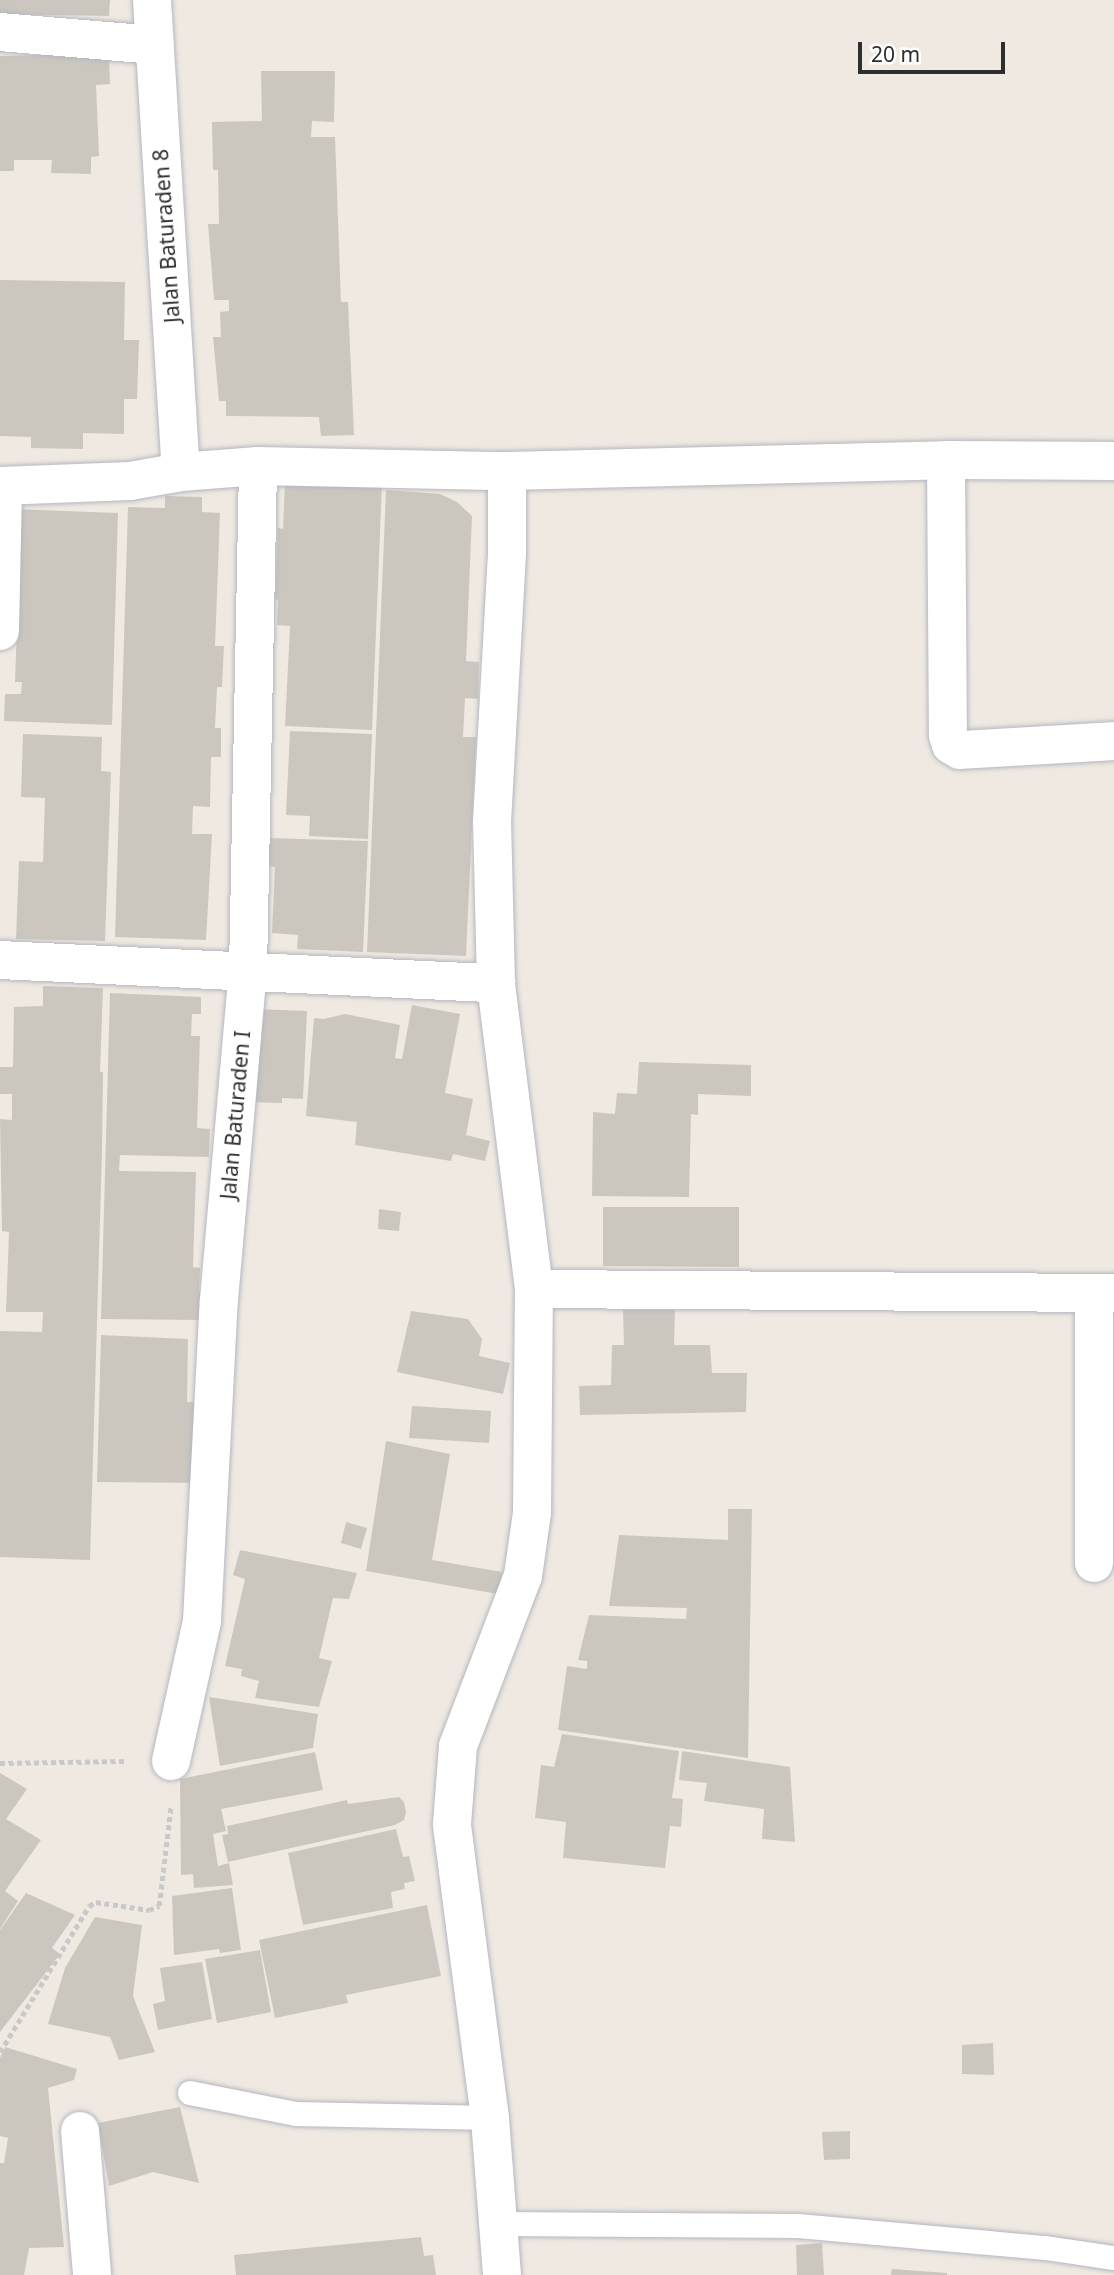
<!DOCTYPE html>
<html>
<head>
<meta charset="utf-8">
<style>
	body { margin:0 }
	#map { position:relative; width:1114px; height:2275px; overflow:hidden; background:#efe9e1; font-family:"Noto Sans",sans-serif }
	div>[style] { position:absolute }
	.building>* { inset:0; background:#cbc7bf }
	.path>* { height:4.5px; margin-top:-2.25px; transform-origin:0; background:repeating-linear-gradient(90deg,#c9c9c9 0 5px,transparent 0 8.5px) }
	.roads { filter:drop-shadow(0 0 2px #b4b7c1) drop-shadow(0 0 2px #b4b7c1) }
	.lane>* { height:24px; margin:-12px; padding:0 12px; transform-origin:12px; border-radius:12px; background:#fff }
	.street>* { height:38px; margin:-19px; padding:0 19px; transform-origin:19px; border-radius:19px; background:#fff }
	span { translate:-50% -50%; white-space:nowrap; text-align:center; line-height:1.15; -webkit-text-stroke:7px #fff; paint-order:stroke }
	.street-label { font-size:21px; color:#2e2e2e }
	.scale { position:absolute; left:858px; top:42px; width:147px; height:32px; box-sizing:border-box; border:4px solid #2e2e2e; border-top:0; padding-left:9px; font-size:21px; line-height:24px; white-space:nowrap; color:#2e2e2e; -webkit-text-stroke:5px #fff; paint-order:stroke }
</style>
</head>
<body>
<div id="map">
	<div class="building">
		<i style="clip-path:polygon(0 0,110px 0,109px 16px,0 14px)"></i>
		<i style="clip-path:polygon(88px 54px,109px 56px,110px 84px,96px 85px,99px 156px,91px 157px,91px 174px,51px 173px,52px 160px,14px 160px,14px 171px,0 171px,0 56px)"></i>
		<i style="clip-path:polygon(261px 71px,335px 71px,334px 122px,312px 121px,311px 137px,335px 137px,341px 302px,348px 302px,354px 435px,321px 436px,319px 417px,226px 416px,226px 401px,219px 401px,213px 337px,221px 337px,220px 312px,229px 311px,229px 300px,214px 300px,208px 224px,219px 224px,218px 170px,213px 170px,212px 122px,262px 121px)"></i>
		<i style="clip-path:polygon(0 280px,125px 282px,124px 340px,139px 340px,137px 399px,124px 399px,124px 434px,83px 433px,83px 449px,31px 448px,31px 437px,0 436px)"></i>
		<i style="clip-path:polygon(285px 479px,382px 484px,372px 730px,285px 726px,290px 626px,277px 625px,278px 600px,275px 599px,278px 528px,283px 529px)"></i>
		<i style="clip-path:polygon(386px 490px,440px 494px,457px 502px,472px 516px,466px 661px,479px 662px,478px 699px,465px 698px,463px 737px,476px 737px,466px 956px,367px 952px)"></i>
		<i style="clip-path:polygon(165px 496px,202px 497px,202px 512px,220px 513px,215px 646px,224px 646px,222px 687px,217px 687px,215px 728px,221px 728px,221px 757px,211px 757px,210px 807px,193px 806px,192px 834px,212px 834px,206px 940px,115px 937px,128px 507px,165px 508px)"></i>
		<i style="clip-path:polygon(11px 509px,118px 513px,112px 725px,4px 721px,5px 694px,21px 694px,22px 682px,15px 682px,19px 568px)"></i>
		<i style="clip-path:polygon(290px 731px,372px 734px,368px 839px,309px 836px,310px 816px,286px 815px)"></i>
		<i style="clip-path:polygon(23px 734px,102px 737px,101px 771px,111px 772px,105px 941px,16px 939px,19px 861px,43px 862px,45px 798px,21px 797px)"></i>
		<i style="clip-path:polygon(268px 838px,368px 841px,363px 952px,297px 949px,298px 935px,272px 933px,275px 867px,267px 866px)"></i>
		<i style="clip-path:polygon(43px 986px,103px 988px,100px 1072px,103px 1072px,102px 1152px,90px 1560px,0 1557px,0 1331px,42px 1332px,43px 1312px,6px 1312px,9px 1232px,2px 1231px,0 1119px,12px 1120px,12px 1094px,0 1094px,0 1067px,13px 1067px,14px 1007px,43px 1006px)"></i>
		<i style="clip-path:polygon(110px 993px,201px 997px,201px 1014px,192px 1014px,191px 1036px,200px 1036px,197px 1128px,210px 1129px,209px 1157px,120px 1155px,119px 1171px,196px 1172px,193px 1267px,200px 1268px,199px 1292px,205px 1293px,205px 1320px,101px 1319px)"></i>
		<i style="clip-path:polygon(412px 1005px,460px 1014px,445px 1093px,473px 1099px,466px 1135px,490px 1141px,485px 1161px,453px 1154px,451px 1161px,355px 1145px,357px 1122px,306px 1116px,314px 1018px,324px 1019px,345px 1014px,400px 1025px,395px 1058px,402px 1059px)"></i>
		<i style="clip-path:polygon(254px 1009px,307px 1011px,303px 1099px,282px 1098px,282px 1103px,250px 1102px)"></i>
		<i style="clip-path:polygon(639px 1062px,751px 1065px,751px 1096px,698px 1094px,698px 1115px,691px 1114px,689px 1197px,592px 1196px,593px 1112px,615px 1114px,617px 1093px,637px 1094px)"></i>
		<i style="clip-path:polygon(603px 1207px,739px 1207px,739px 1267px,603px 1266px)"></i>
		<i style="clip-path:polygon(379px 1209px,401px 1212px,399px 1231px,378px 1229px)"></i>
		<i style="clip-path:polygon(623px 1310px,675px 1310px,674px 1345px,710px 1345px,712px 1373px,747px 1373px,746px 1412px,580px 1415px,579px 1386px,611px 1385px,612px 1345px,624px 1345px)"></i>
		<i style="clip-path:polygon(411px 1311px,468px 1319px,482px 1339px,479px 1356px,510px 1363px,503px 1394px,397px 1372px)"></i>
		<i style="clip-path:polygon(101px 1335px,188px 1339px,187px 1402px,196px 1402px,201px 1483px,97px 1482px)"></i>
		<i style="clip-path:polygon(412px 1406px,491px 1411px,489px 1443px,409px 1438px)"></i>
		<i style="clip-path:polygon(386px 1441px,450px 1454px,432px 1560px,502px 1572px,498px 1594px,366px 1571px)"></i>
		<i style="clip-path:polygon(728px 1509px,752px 1509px,748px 1758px,558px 1730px,567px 1666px,587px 1669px,587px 1661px,578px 1660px,589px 1615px,686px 1619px,687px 1608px,609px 1606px,619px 1535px,728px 1540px)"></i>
		<i style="clip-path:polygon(346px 1522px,367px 1528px,361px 1549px,341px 1543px)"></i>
		<i style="clip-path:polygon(240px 1550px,357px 1573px,349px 1599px,333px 1598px,319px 1658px,332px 1661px,319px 1707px,255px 1698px,259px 1681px,241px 1676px,242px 1669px,225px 1666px,245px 1579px,233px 1575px)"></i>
		<i style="clip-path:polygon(209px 1697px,318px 1714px,313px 1748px,220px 1766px)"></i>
		<i style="clip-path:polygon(562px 1734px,679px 1751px,672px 1798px,683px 1799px,681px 1827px,670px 1826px,665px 1868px,563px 1858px,566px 1822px,535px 1818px,541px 1765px,554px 1767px)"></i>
		<i style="clip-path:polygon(682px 1751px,790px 1767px,795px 1842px,762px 1839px,764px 1809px,704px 1801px,707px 1783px,679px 1780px)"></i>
		<i style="clip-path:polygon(315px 1752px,323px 1790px,221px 1809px,226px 1831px,213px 1834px,218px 1866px,229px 1863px,233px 1885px,194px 1888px,193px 1874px,181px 1875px,180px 1779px)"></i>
		<i style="clip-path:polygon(0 1773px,27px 1789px,6px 1819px,41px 1840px,5px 1891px,18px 1901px,0 1929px)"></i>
		<i style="clip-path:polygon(399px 1797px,404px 1802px,406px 1812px,404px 1820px,395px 1825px,228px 1862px,222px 1835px,228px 1834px,227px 1826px,347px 1800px,348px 1804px)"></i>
		<i style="clip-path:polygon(396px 1829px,403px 1857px,409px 1856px,415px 1881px,404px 1883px,405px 1889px,391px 1892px,393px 1908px,303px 1925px,288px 1853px)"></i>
		<i style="clip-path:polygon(232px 1888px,241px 1950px,220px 1953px,219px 1949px,174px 1955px,172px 1896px)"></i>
		<i style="clip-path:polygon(26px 1893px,75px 1915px,52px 1948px,60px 1954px,0 2032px,0 1930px)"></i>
		<i style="clip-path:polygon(427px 1905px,441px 1976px,346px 1995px,348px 2003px,275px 2018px,259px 1940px)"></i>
		<i style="clip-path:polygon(95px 1917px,142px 1925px,133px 1996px,155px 2052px,119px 2060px,110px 2037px,48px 2024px,65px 1968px)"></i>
		<i style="clip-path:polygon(260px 1950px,271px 2012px,217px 2023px,205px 1959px)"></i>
		<i style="clip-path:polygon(202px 1962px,212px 2019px,158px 2030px,153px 2004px,165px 2001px,160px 1968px)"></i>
		<i style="clip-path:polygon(993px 2043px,994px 2075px,962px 2074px,962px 2045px)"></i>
		<i style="clip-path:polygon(5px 2047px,77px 2069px,74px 2080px,48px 2088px,64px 2247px,29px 2248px,24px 2275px,0 2275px,0 2163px,4px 2163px,8px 2138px,0 2136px,0 2058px)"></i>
		<i style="clip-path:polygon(180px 2107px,199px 2183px,153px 2172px,109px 2186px,98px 2123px)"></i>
		<i style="clip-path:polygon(850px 2131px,850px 2159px,824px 2160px,822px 2132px)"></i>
		<i style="clip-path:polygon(421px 2237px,424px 2256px,433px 2255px,436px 2275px,236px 2275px,234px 2255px)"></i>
		<i style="clip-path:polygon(822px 2243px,824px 2275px,797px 2275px,796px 2245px)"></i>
		<i style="clip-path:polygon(892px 2269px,947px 2273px,947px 2275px,891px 2275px)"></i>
	</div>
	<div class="path">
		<i style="left:0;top:1763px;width:126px;rotate:-0.9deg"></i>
		<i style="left:0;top:2052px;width:171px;rotate:-58.6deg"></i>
		<i style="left:89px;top:1906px;width:8px;rotate:-30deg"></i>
		<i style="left:96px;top:1902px;width:54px;rotate:8.6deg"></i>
		<i style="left:149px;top:1910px;width:11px;rotate:-22deg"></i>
		<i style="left:159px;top:1906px;width:102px;rotate:-83.2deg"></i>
	</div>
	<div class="roads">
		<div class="lane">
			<i style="left:190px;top:2093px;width:108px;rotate:11.2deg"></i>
			<i style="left:296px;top:2114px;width:194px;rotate:1.2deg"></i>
			<i style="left:497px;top:2224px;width:301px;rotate:0.4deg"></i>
			<i style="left:798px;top:2226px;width:249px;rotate:5.1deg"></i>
			<i style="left:1046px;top:2248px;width:69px;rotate:8.4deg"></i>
		</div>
		<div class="street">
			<i style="left:152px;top:0;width:473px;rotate:86.5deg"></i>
			<i style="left:0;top:32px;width:155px;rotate:4.8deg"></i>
			<i style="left:946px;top:460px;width:275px;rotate:89.6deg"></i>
			<i style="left:948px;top:735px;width:10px;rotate:73deg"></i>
			<i style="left:951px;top:745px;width:10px;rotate:29deg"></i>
			<i style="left:960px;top:750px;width:154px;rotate:-3.3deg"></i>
			<i style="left:0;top:486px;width:130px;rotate:-2.2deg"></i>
			<i style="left:130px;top:481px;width:52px;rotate:-10deg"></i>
			<i style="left:181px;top:472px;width:77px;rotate:-4.5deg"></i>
			<i style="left:258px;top:466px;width:249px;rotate:1.2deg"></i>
			<i style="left:507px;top:471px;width:439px;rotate:-1.4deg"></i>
			<i style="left:946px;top:460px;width:168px;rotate:0.3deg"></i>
			<i style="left:0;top:631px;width:145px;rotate:-88.8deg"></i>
			<i style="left:0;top:960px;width:497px;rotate:2.7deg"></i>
			<i style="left:534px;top:1289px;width:580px;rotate:0.4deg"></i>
			<i style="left:1094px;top:1563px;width:270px;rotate:-90deg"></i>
			<i style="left:171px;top:1761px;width:143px;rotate:-77.5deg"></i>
			<i style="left:202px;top:1621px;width:321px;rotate:-87deg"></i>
			<i style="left:219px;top:1300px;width:331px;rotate:-85deg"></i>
			<i style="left:248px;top:970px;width:504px;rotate:-88.86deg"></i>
			<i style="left:80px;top:2131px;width:144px;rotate:85.2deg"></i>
			<i style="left:502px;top:2275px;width:157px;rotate:-94.4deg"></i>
			<i style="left:490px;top:2118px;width:296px;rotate:-97.4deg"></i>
			<i style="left:452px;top:1824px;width:78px;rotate:-85.6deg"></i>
			<i style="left:458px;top:1746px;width:182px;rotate:-69.1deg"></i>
			<i style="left:523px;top:1576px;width:64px;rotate:-81.9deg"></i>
			<i style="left:532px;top:1513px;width:224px;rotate:-89.5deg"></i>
			<i style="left:534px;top:1289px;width:308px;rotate:-97.1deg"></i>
			<i style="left:496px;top:983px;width:161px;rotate:-91.4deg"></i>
			<i style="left:492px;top:822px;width:270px;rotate:-86.8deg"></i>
			<i style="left:507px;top:552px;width:81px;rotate:-90deg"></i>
		</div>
	</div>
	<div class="street-label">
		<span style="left:166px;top:236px;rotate:-94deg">Jalan Baturaden 8</span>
		<span style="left:235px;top:1115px;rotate:-85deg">Jalan Baturaden I</span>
	</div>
	<div class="scale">20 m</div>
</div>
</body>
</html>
